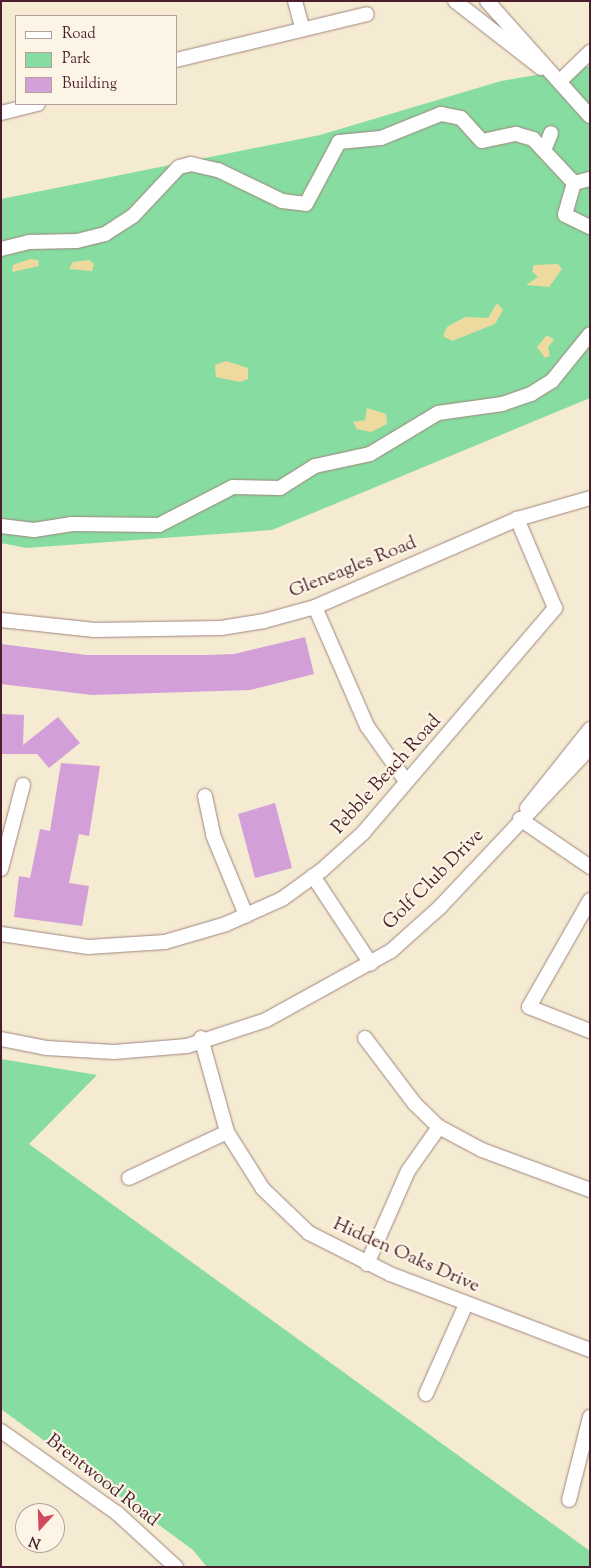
<!DOCTYPE html>
<html>
<head>
<meta charset="utf-8">
<style>
	body { margin:0 }
	#map { position:relative; width:591px; height:1568px; overflow:hidden; background:#f5ead2; font-family:"Sorts Mill Goudy",serif }
	div>[style] { position:absolute }
	.green>* { inset:0; background:#87dda1 }
	.sand>* { inset:0; background:#eeda9e }
	.building>* { inset:0; background:#d29fd9 }
	.roads { filter:drop-shadow(0 0 1px #a0847e) drop-shadow(0 0 1px #a0847e) }
	.minor>* { height:14px; margin:-7px; padding:0 7px; transform-origin:7px; border-radius:7px; background:#fff }
	span { translate:-50% -50%; white-space:nowrap; text-align:center; line-height:1.15; -webkit-text-stroke:4.5px #fcf5e5; paint-order:stroke }
	.street-label { font-size:19px; color:#4a1f2b }
	.frame { position:absolute; inset:0; border:2px solid #4a1f2b; pointer-events:none }
	.legend { position:absolute; left:15px; top:15px; width:162px; height:90px; box-sizing:border-box; background:#fcf5e5; border:1px solid #b59f9b; margin:0; padding:6px 9px; list-style:none; font-size:15px; color:#4a1f2b }
	.legend li { display:flex; align-items:center; gap:10px; height:25px }
	.legend b { width:25px; border:1px solid #b59f9b }
	.north { position:absolute; left:15px; top:1503px; width:50px; height:50px; box-sizing:border-box; background:#fcf5e5; border:1px solid #b59f9b; border-radius:50%; rotate:200deg; font-size:14px; font-weight:700; line-height:20px; text-align:center; color:#4a1f2b }
	.north::after { content:''; display:block; margin:auto; width:18px; height:22px; background:#d1495b; clip-path:polygon(50% 0,100% 100%,50% 72%,0 100%) }
</style>
</head>
<body>
<div id="map">
	<div class="green">
		<i style="clip-path:polygon(590px 66px,590px 398px,272px 530px,26px 548px,1px 543px,1px 199px,320px 135px,501px 81px)"></i>
		<i style="clip-path:polygon(1px 1059px,97px 1075px,29px 1144px,590px 1551px,590px 1567px,207px 1567px,193px 1550px,1px 1409px)"></i>
	</div>
	<div class="sand">
		<i style="clip-path:polygon(30px 259px,38px 260px,39px 266px,12px 272px,13px 265px)"></i>
		<i style="clip-path:polygon(89px 260px,94px 264px,92px 271px,69px 269px,73px 262px)"></i>
		<i style="clip-path:polygon(558px 264px,562px 269px,549px 287px,526px 285px,538px 277px,532px 271px,534px 265px)"></i>
		<i style="clip-path:polygon(497px 303px,503px 310px,495px 324px,452px 341px,443px 336px,447px 327px,465px 317px,488px 318px)"></i>
		<i style="clip-path:polygon(547px 335px,554px 340px,548px 347px,550px 356px,545px 358px,537px 347px)"></i>
		<i style="clip-path:polygon(226px 361px,248px 368px,248px 379px,240px 382px,216px 377px,215px 365px)"></i>
		<i style="clip-path:polygon(367px 408px,386px 414px,387px 424px,371px 432px,357px 429px,353px 422px,365px 420px)"></i>
	</div>
	<div class="building">
		<i style="clip-path:polygon(305px 637px,314px 674px,250px 690px,92px 695px,1px 684px,1px 644px,87px 655px,207px 655px,234px 654px)"></i>
		<i style="clip-path:polygon(1px 714px,24px 715px,23px 745px,58px 717px,80px 743px,49px 768px,37px 754px,1px 754px)"></i>
		<i style="clip-path:polygon(61px 763px,100px 766px,89px 836px,79px 834px,69px 883px,89px 886px,82px 926px,14px 917px,19px 876px,30px 878px,40px 829px,50px 831px)"></i>
		<i style="clip-path:polygon(275px 803px,292px 868px,255px 878px,238px 814px)"></i>
	</div>
	<div class="roads">
		<div class="minor">
			<i style="left:295px;top:1px;width:28px;rotate:75deg"></i>
			<i style="left:455px;top:1px;width:109px;rotate:37.9deg"></i>
			<i style="left:487px;top:1px;width:154px;rotate:48.2deg"></i>
			<i style="left:176px;top:60px;width:196px;rotate:-13.5deg"></i>
			<i style="left:560px;top:81px;width:42px;rotate:-44deg"></i>
			<i style="left:1px;top:113px;width:38px;rotate:-14deg"></i>
			<i style="left:545px;top:148px;width:16px;rotate:-68deg"></i>
			<i style="left:574px;top:183px;width:33px;rotate:106deg"></i>
			<i style="left:565px;top:215px;width:28px;rotate:26deg"></i>
			<i style="left:574px;top:183px;width:16px;rotate:-14deg"></i>
			<i style="left:1px;top:249px;width:29px;rotate:-14deg"></i>
			<i style="left:29px;top:242px;width:48px;rotate:-1.2deg"></i>
			<i style="left:77px;top:241px;width:29px;rotate:-14deg"></i>
			<i style="left:105px;top:234px;width:33px;rotate:-33deg"></i>
			<i style="left:133px;top:216px;width:67px;rotate:-46.8deg"></i>
			<i style="left:179px;top:167px;width:12px;rotate:-14deg"></i>
			<i style="left:191px;top:164px;width:28px;rotate:13deg"></i>
			<i style="left:218px;top:170px;width:71px;rotate:25.8deg"></i>
			<i style="left:282px;top:201px;width:24px;rotate:7deg"></i>
			<i style="left:306px;top:204px;width:70px;rotate:-62deg"></i>
			<i style="left:339px;top:142px;width:42px;rotate:-5.4deg"></i>
			<i style="left:381px;top:138px;width:65px;rotate:-21.8deg"></i>
			<i style="left:441px;top:114px;width:20px;rotate:11deg"></i>
			<i style="left:461px;top:118px;width:31px;rotate:48deg"></i>
			<i style="left:482px;top:141px;width:35px;rotate:-12deg"></i>
			<i style="left:516px;top:134px;width:18px;rotate:16deg"></i>
			<i style="left:533px;top:139px;width:60px;rotate:47deg"></i>
			<i style="left:1px;top:526px;width:33px;rotate:7deg"></i>
			<i style="left:34px;top:530px;width:37px;rotate:-9deg"></i>
			<i style="left:71px;top:524px;width:88px;rotate:0.7deg"></i>
			<i style="left:159px;top:525px;width:83px;rotate:-27.2deg"></i>
			<i style="left:233px;top:487px;width:47px;rotate:1.2deg"></i>
			<i style="left:280px;top:488px;width:41px;rotate:-32.2deg"></i>
			<i style="left:315px;top:466px;width:56px;rotate:-12.3deg"></i>
			<i style="left:370px;top:454px;width:79px;rotate:-31.1deg"></i>
			<i style="left:438px;top:413px;width:65px;rotate:-8deg"></i>
			<i style="left:502px;top:404px;width:31px;rotate:-19deg"></i>
			<i style="left:531px;top:394px;width:25px;rotate:-32deg"></i>
			<i style="left:552px;top:381px;width:60px;rotate:-51deg"></i>
			<i style="left:315px;top:607px;width:130px;rotate:66.4deg"></i>
			<i style="left:367px;top:726px;width:67px;rotate:54.7deg"></i>
			<i style="left:1px;top:620px;width:94px;rotate:6.1deg"></i>
			<i style="left:94px;top:630px;width:127px;rotate:-0.9deg"></i>
			<i style="left:221px;top:628px;width:44px;rotate:-9.2deg"></i>
			<i style="left:264px;top:621px;width:53px;rotate:-15.4deg"></i>
			<i style="left:315px;top:607px;width:220px;rotate:-23.5deg"></i>
			<i style="left:517px;top:519px;width:76px;rotate:-16deg"></i>
			<i style="left:205px;top:796px;width:40px;rotate:78deg"></i>
			<i style="left:213px;top:835px;width:87px;rotate:67.6deg"></i>
			<i style="left:527px;top:808px;width:101px;rotate:-51.4deg"></i>
			<i style="left:520px;top:819px;width:85px;rotate:34.4deg"></i>
			<i style="left:1px;top:869px;width:87px;rotate:-75.3deg"></i>
			<i style="left:313px;top:876px;width:105px;rotate:56.6deg"></i>
			<i style="left:590px;top:900px;width:123px;rotate:119.7deg"></i>
			<i style="left:529px;top:1007px;width:66px;rotate:21.5deg"></i>
			<i style="left:1px;top:934px;width:88px;rotate:8.5deg"></i>
			<i style="left:88px;top:947px;width:77px;rotate:-3.7deg"></i>
			<i style="left:165px;top:942px;width:64px;rotate:-16.4deg"></i>
			<i style="left:226px;top:924px;width:61px;rotate:-24.1deg"></i>
			<i style="left:282px;top:899px;width:49px;rotate:-35.9deg"></i>
			<i style="left:322px;top:870px;width:55px;rotate:-42.1deg"></i>
			<i style="left:363px;top:833px;width:296px;rotate:-49.5deg"></i>
			<i style="left:555px;top:608px;width:97px;rotate:-113.1deg"></i>
			<i style="left:201px;top:1038px;width:98px;rotate:74.5deg"></i>
			<i style="left:227px;top:1132px;width:67px;rotate:57.7deg"></i>
			<i style="left:263px;top:1189px;width:64px;rotate:43.7deg"></i>
			<i style="left:309px;top:1233px;width:91px;rotate:26.8deg"></i>
			<i style="left:390px;top:1274px;width:214px;rotate:20.8deg"></i>
			<i style="left:365px;top:1038px;width:83px;rotate:52.9deg"></i>
			<i style="left:415px;top:1104px;width:33px;rotate:44deg"></i>
			<i style="left:439px;top:1127px;width:49px;rotate:28.1deg"></i>
			<i style="left:482px;top:1150px;width:115px;rotate:20.3deg"></i>
			<i style="left:1px;top:1039px;width:47px;rotate:11.1deg"></i>
			<i style="left:47px;top:1048px;width:67px;rotate:3.4deg"></i>
			<i style="left:114px;top:1052px;width:73px;rotate:-4.7deg"></i>
			<i style="left:187px;top:1046px;width:83px;rotate:-18.2deg"></i>
			<i style="left:266px;top:1020px;width:143px;rotate:-28.9deg"></i>
			<i style="left:391px;top:951px;width:66px;rotate:-41.9deg"></i>
			<i style="left:440px;top:907px;width:219px;rotate:-46.7deg"></i>
			<i style="left:129px;top:1178px;width:108px;rotate:-25.1deg"></i>
			<i style="left:367px;top:1264px;width:102px;rotate:-66.2deg"></i>
			<i style="left:408px;top:1171px;width:54px;rotate:-54.8deg"></i>
			<i style="left:426px;top:1394px;width:98px;rotate:-66deg"></i>
			<i style="left:1px;top:1431px;width:142px;rotate:35.3deg"></i>
			<i style="left:117px;top:1513px;width:80px;rotate:42.5deg"></i>
			<i style="left:569px;top:1500px;width:86px;rotate:-75.8deg"></i>
		</div>
	</div>
	<div class="street-label">
		<span style="left:353px;top:568px;rotate:-22deg">Gleneagles Road</span>
		<span style="left:387px;top:775px;rotate:-48deg">Pebble Beach Road</span>
		<span style="left:434px;top:880px;rotate:-45deg">Golf Club Drive</span>
		<span style="left:406px;top:1256px;rotate:24deg">Hidden Oaks Drive</span>
		<span style="left:102px;top:1481px;rotate:38deg">Brentwood Road</span>
	</div>
	<div class="frame"></div>
	<ul class="legend">
	<li><b style="height:6px;background:#fff"></b>Road</li>
	<li><b style="height:14px;background:#87dda1"></b>Park</li>
	<li><b style="height:14px;background:#d29fd9"></b>Building</li>
	</ul>
	<div class="north">N</div>
</div>
</body>
</html>
